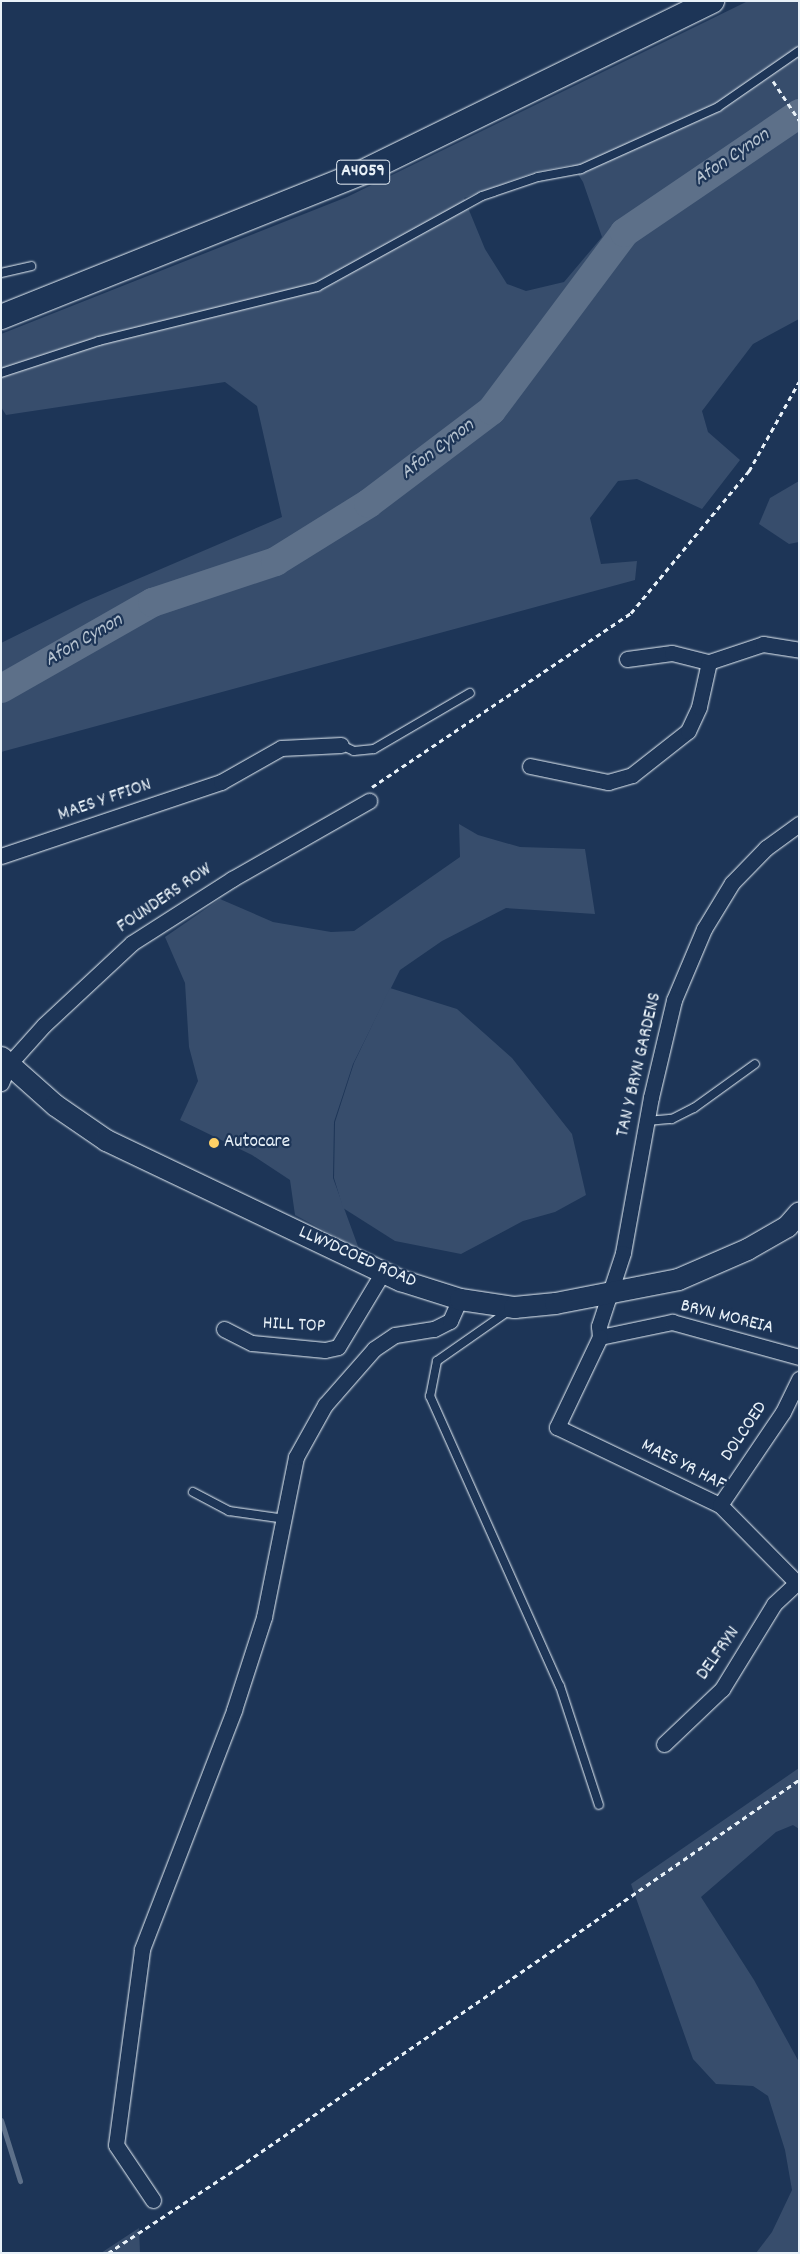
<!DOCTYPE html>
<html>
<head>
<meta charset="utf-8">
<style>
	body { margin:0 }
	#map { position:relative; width:800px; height:2254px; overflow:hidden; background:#1d3557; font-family:Dekko,sans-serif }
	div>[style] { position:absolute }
	.green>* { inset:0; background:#374d6c }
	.stream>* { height:5px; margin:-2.5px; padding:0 2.5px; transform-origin:2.5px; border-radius:2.5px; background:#5d7089 }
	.river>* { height:29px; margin:-14.5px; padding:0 14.5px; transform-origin:14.5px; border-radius:14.5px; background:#5d7089 }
	.path>* { height:3px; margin-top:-1.5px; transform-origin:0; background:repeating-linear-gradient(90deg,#e8f1f8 0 5px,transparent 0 9px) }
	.roads { filter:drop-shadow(0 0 1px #e8f1f8) drop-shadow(0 0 1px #e8f1f8) }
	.lane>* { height:8px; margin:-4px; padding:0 4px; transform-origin:4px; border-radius:4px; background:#1d3557 }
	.street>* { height:15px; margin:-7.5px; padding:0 7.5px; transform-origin:7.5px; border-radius:7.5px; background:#1d3557 }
	.secondary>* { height:21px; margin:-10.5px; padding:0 10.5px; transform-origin:10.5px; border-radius:10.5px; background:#1d3557 }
	.primary>* { height:24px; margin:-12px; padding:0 12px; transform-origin:12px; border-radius:12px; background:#1d3557 }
	.dots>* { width:14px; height:14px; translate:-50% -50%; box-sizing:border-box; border:2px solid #1d3557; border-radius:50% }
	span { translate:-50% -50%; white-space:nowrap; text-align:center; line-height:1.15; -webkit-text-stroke:4.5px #1d3557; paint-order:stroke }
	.shield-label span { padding:1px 4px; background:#1d3557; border:1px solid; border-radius:4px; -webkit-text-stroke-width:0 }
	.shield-label { font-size:18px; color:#e8f1f8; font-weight:700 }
	.street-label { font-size:19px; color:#e8f1f8 }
	.poi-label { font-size:19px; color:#e8f1f8 }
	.left { translate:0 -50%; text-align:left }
	.water-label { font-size:20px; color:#b7c4d1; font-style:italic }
	.frame { position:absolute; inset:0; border:2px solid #e8f1f8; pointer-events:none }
</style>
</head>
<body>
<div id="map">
	<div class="green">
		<i style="clip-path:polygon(evenodd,748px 1px,799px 1px,799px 319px,753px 344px,702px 411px,708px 432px,740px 460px,702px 509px,637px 479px,618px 481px,590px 518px,601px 564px,637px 561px,635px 580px,1px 752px,1px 643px,84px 602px,282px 517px,257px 406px,225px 382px,6px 415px,1px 407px,1px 334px,347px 197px,748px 1px,572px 165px,583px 182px,602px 237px,564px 282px,526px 291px,507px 284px,485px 249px,464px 198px,536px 172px,572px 165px)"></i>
		<i style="clip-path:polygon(799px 481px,799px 542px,789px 544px,759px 524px,770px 498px)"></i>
		<i style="clip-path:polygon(459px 824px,478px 835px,520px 847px,585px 849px,595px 914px,506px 908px,442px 941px,400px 970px,353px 1064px,334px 1122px,333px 1178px,359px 1249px,295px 1215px,290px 1180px,252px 1155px,180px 1120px,198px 1081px,189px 1047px,185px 983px,165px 937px,220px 899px,273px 922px,331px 932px,354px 931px,460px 857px)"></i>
		<i style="clip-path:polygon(390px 988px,457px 1009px,512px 1058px,572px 1134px,586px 1195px,555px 1212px,523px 1221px,461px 1254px,395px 1241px,343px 1208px,334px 1178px,335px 1122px,354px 1063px)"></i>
		<i style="clip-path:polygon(799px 1768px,799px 1829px,793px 1825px,776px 1832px,701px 1897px,754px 1980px,799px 2062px,799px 2253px,756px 2253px,772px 2232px,792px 2190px,785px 2150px,768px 2096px,753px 2086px,716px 2084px,693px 2059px,631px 1884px)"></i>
		<i style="clip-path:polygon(139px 2228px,140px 2253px,101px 2253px)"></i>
	</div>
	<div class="stream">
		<i style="left:1px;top:2120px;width:64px;rotate:72.7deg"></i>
	</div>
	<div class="river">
		<i style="left:1px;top:688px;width:174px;rotate:-29.7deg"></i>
		<i style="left:152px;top:602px;width:130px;rotate:-18.4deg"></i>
		<i style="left:275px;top:561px;width:110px;rotate:-31.9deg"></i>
		<i style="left:368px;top:503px;width:154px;rotate:-37.1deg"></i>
		<i style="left:491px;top:410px;width:222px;rotate:-53.2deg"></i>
		<i style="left:624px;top:232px;width:212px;rotate:-34.2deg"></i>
	</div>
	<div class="path">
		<i style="left:773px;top:81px;width:47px;rotate:56.3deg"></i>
		<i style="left:372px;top:787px;width:312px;rotate:-33.9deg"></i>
		<i style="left:631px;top:613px;width:185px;rotate:-50.3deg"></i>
		<i style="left:749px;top:471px;width:102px;rotate:-60.7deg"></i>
		<i style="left:108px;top:2253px;width:157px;rotate:-33.3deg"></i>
		<i style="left:239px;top:2167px;width:681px;rotate:-34.65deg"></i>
	</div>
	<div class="roads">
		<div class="lane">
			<i style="left:1px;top:273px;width:31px;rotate:-13deg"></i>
			<i style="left:1px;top:373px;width:103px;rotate:-18.1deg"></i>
			<i style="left:99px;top:341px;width:225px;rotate:-13.9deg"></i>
			<i style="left:317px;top:287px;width:188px;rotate:-28.9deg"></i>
			<i style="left:482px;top:196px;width:59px;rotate:-18.7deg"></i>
			<i style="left:538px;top:177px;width:44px;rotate:-10.5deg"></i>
			<i style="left:581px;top:169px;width:150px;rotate:-24.3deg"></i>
			<i style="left:718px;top:107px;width:98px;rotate:-34.7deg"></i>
			<i style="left:341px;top:745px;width:14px;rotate:25deg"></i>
			<i style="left:354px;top:751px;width:20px;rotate:-6deg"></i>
			<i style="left:374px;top:749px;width:111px;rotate:-30.3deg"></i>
			<i style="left:647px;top:1121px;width:25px;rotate:-5deg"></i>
			<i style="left:672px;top:1119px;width:25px;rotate:-27deg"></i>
			<i style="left:694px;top:1108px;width:75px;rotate:-35.8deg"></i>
			<i style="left:510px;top:1310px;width:89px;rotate:145.1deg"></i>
			<i style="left:437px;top:1361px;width:36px;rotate:101deg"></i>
			<i style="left:430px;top:1396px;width:318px;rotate:65.9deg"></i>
			<i style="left:560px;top:1686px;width:125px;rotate:71.9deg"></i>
			<i style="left:193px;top:1492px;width:41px;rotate:27.8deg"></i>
			<i style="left:229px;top:1511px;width:57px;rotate:8.1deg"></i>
		</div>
		<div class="street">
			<i style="left:627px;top:659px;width:45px;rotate:-7.6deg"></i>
			<i style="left:672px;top:653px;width:38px;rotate:14deg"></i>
			<i style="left:709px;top:662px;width:57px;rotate:-18.4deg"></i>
			<i style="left:763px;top:644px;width:36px;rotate:9deg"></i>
			<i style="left:530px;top:766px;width:80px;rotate:11.6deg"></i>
			<i style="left:608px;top:782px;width:25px;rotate:-16deg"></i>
			<i style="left:632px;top:775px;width:71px;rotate:-38.2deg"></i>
			<i style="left:688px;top:731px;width:26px;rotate:-65deg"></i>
			<i style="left:699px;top:707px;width:46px;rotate:-77.5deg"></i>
			<i style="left:799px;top:824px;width:41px;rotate:144deg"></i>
			<i style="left:766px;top:848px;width:49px;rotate:134.2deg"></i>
			<i style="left:732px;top:883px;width:54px;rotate:121.3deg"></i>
			<i style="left:704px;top:929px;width:77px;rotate:112.9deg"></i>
			<i style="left:674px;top:1000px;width:100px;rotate:103.3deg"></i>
			<i style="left:651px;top:1097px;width:158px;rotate:100.2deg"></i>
			<i style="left:623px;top:1253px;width:77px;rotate:108.2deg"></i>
			<i style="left:599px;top:1326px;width:11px;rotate:85deg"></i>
			<i style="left:600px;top:1337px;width:74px;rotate:-11.8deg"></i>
			<i style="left:672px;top:1322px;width:132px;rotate:15.4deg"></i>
			<i style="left:1px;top:856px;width:232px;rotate:-18.6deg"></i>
			<i style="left:221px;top:782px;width:69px;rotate:-29.5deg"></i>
			<i style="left:281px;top:748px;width:60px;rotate:-2.9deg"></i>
			<i style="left:1px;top:1083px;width:21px;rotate:-67deg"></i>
			<i style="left:9px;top:1064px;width:52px;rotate:-48.1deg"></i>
			<i style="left:44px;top:1025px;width:120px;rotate:-43deg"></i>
			<i style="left:132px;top:943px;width:119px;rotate:-32.6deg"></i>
			<i style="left:232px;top:879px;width:158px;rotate:-29.7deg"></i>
			<i style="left:224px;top:1329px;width:31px;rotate:27deg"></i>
			<i style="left:252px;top:1343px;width:73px;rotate:5.5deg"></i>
			<i style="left:325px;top:1350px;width:13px;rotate:-13deg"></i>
			<i style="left:338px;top:1347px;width:87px;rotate:-59deg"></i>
			<i style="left:600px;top:1337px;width:100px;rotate:115.5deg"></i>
			<i style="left:557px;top:1427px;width:181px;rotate:25.6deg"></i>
			<i style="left:720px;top:1505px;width:110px;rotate:45.4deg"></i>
			<i style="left:720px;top:1505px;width:112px;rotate:-55.9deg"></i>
			<i style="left:783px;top:1412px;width:37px;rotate:-64deg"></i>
			<i style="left:664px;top:1744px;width:80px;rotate:-43.5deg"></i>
			<i style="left:722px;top:1689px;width:100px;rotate:-58.5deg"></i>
			<i style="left:774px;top:1604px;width:34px;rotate:-43deg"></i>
			<i style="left:153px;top:2200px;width:66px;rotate:-123.9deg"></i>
			<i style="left:116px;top:2145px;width:198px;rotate:-82.4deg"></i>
			<i style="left:142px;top:1949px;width:256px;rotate:-68.9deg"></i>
			<i style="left:234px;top:1710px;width:98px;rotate:-72.1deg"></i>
			<i style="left:264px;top:1617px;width:163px;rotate:-78.7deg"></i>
			<i style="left:296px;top:1457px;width:60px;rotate:-60.9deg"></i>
			<i style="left:325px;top:1405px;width:74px;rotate:-48.8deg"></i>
			<i style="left:374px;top:1349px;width:25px;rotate:-34deg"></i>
			<i style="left:395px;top:1335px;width:39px;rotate:-9deg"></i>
			<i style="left:434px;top:1329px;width:18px;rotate:-27deg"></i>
			<i style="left:450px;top:1321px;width:24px;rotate:-66deg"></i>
		</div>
		<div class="secondary">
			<i style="left:1px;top:1057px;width:72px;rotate:41.6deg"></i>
			<i style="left:55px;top:1105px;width:62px;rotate:34.5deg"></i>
			<i style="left:106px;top:1140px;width:326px;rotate:25.5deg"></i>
			<i style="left:400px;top:1280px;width:63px;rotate:17.6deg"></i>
			<i style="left:460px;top:1299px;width:55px;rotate:8.4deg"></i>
			<i style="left:514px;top:1307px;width:41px;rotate:-5.6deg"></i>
			<i style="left:555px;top:1303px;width:125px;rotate:-11deg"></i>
			<i style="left:678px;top:1279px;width:75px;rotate:-23.5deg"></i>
			<i style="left:747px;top:1249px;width:46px;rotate:-29.9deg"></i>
			<i style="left:787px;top:1226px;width:18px;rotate:-49deg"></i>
		</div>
		<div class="primary">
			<i style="left:1px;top:317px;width:388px;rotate:-21.8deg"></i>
			<i style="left:361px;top:173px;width:391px;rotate:-26.1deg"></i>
		</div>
	</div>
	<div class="dots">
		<i style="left:214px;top:1143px;background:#ffd166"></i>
	</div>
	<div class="shield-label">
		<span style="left:363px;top:172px">A4059</span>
	</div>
	<div class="street-label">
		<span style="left:105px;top:801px;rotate:-19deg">MAES Y FFION</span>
		<span style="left:165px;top:899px;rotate:-34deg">FOUNDERS ROW</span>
		<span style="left:640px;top:1065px;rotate:-77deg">TAN Y BRYN GARDENS</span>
		<span style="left:357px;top:1258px;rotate:24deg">LLWYDCOED ROAD</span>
		<span style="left:727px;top:1318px;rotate:14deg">BRYN MOREIA</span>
		<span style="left:294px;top:1326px;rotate:3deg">HILL TOP</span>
		<span style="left:745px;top:1432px;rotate:-56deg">DOLCOED</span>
		<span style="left:683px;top:1466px;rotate:27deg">MAES YR HAF</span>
		<span style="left:719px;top:1654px;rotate:-55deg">DELFRYN</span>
	</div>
	<div class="poi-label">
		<span class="left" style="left:224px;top:1143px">Autocare</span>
	</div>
	<div class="water-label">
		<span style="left:732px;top:158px;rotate:-34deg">Afon Cynon</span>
		<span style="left:438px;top:450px;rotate:-37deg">Afon Cynon</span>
		<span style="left:84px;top:641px;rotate:-30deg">Afon Cynon</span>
	</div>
	<div class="frame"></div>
</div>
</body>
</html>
